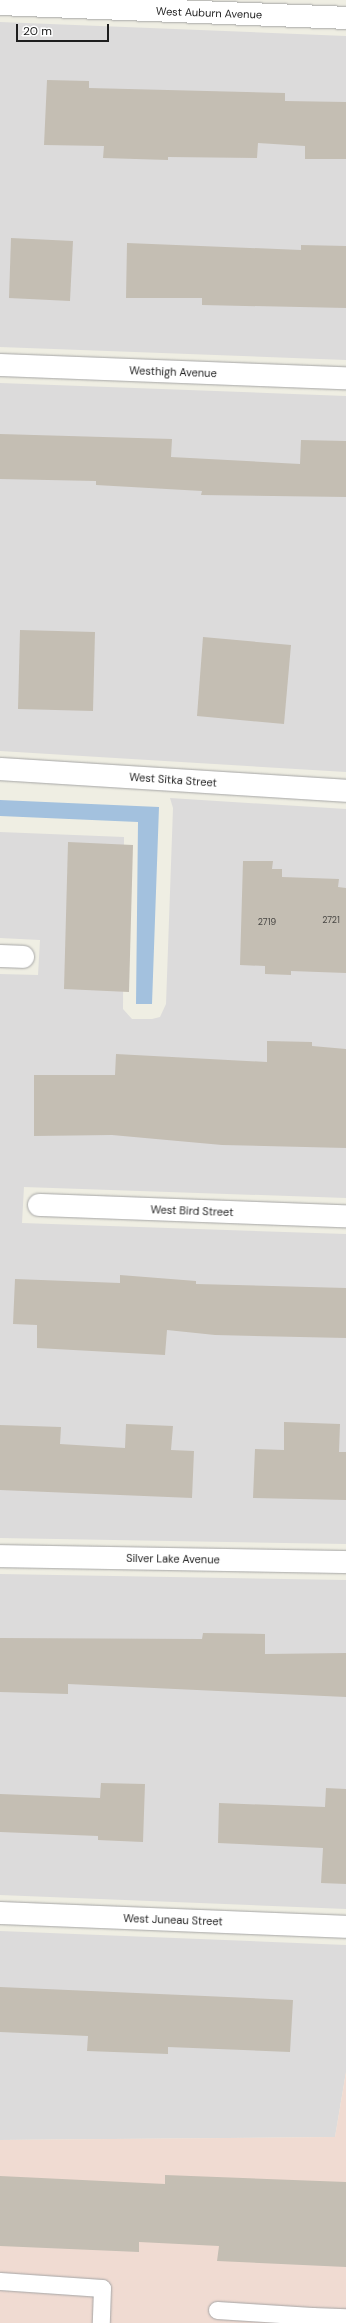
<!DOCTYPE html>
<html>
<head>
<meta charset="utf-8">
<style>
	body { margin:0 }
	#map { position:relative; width:346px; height:2323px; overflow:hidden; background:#efeee3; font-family:"DM Sans",sans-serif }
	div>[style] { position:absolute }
	.residential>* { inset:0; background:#dcdbdb }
	.commercial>* { inset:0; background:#f0dbd2 }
	.water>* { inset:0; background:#a3c1de }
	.building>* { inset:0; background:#c4beb3 }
	.roads { filter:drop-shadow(0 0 1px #a5a5a5) drop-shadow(0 0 1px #a5a5a5) }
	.lane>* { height:17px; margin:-8.5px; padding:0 8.5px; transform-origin:8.5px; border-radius:8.5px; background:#fff }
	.street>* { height:22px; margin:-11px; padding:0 11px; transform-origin:11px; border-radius:11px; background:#fff }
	span { translate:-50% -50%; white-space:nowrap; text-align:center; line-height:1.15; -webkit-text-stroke:3.5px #fff; paint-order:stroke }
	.number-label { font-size:9px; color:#484643 }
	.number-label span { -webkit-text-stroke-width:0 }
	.street-label { font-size:11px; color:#1e1e1e }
	.scale { position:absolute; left:16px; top:24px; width:93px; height:18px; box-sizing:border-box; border:2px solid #1e1e1e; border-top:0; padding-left:5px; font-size:12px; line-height:14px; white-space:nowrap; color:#1e1e1e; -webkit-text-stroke:3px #fff; paint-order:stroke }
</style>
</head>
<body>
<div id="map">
	<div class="residential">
		<i style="clip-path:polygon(0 22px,346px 36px,346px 360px,0 347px)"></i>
		<i style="clip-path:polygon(0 383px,346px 396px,346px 772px,0 751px)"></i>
		<i style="clip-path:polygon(170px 798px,346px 809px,346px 1198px,24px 1187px,22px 1223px,346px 1234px,346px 1544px,0 1538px,0 974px,38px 975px,40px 940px,0 938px,0 832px,124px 837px,123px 1009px,132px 1019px,152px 1019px,160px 1017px,166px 1004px,173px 808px)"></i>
		<i style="clip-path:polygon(0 1574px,346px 1580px,346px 1909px,0 1895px)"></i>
		<i style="clip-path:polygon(0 1931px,346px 1945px,346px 2072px,335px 2137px,0 2140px)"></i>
	</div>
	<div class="commercial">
		<i style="clip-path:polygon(346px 2072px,346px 2323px,0 2323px,0 2140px,335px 2137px)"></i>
	</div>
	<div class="water">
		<i style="clip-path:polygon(0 800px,159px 807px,152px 1004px,136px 1004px,138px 822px,0 816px)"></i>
	</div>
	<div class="building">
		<i style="clip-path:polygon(47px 80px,89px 81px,89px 88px,285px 93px,285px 101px,346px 102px,346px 159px,305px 159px,305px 146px,258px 143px,257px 158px,168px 157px,168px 160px,103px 158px,104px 146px,44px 145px)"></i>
		<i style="clip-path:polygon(11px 238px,73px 241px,70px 301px,9px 298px)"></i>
		<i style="clip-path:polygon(127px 243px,301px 250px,301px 245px,346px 246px,346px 308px,202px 305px,202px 298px,126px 298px)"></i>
		<i style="clip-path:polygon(0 434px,172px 439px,171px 457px,300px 464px,301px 440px,346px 441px,346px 497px,201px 495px,202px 491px,96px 485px,96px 481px,0 479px)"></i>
		<i style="clip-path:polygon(20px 630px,95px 632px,93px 711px,18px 709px)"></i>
		<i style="clip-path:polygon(203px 637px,291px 645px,284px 724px,197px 716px)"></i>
		<i style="clip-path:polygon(68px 842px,133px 845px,129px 992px,64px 989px)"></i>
		<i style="clip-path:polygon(243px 861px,273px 861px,272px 869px,282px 869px,282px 877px,339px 879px,338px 887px,346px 888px,346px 973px,291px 971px,291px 975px,265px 974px,265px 966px,240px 965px)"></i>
		<i style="clip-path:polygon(267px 1041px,312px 1042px,312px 1046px,346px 1049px,346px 1148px,222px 1145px,112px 1135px,34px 1136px,34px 1075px,115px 1075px,116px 1054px,267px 1062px)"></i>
		<i style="clip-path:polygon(120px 1275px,196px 1281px,196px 1284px,346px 1288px,346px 1338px,215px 1335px,167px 1330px,165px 1355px,37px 1348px,37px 1325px,13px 1324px,15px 1279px,120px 1283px)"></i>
		<i style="clip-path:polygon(284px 1422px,340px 1424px,339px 1452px,346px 1452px,346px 1500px,253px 1498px,255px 1449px,284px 1450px)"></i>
		<i style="clip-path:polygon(126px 1424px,173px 1426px,171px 1450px,194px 1451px,192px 1498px,0 1490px,0 1425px,61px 1427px,60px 1444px,125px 1448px)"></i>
		<i style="clip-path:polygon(203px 1633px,265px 1634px,265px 1654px,346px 1653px,346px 1697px,68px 1684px,68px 1694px,0 1692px,0 1638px,202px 1639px)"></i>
		<i style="clip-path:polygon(101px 1783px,145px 1784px,143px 1842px,98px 1840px,98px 1836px,0 1832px,0 1794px,100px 1798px)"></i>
		<i style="clip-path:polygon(326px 1788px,346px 1789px,346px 1884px,321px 1883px,323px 1848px,218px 1843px,219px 1803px,325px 1807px)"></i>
		<i style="clip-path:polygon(0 1987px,293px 2000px,290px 2052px,168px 2047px,168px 2054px,87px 2051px,88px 2036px,0 2032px)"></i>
		<i style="clip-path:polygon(165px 2175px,346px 2182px,346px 2267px,217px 2261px,219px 2246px,139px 2242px,139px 2252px,0 2246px,0 2176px,165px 2184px)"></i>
	</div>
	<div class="roads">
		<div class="lane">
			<i style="left:0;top:2281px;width:102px;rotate:3.9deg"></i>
			<i style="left:102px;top:2288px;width:35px;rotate:92deg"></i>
			<i style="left:217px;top:2310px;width:95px;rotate:3.6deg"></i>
			<i style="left:312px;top:2316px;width:7px;rotate:90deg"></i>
			<i style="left:312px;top:2316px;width:34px;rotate:2deg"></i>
		</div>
		<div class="street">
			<i style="left:0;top:4px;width:346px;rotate:2.3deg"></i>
			<i style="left:0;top:365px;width:346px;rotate:2.2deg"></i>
			<i style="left:0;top:769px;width:347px;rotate:3.6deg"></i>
			<i style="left:0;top:956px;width:23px;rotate:2deg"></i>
			<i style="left:39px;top:1205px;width:307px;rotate:2.1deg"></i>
			<i style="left:0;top:1556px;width:346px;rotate:1deg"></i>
			<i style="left:0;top:1913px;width:346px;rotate:2.3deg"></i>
		</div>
	</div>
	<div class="number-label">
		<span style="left:331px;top:920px">2721</span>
		<span style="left:267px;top:922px">2719</span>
	</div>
	<div class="street-label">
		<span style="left:209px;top:13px;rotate:2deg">West Auburn Avenue</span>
		<span style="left:173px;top:372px;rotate:2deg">Westhigh Avenue</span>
		<span style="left:173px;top:780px;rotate:4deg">West Sitka Street</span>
		<span style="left:192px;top:1211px;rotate:2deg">West Bird Street</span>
		<span style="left:173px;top:1559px;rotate:1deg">Silver Lake Avenue</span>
		<span style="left:173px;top:1920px;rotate:2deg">West Juneau Street</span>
	</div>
	<div class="scale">20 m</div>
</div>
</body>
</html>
